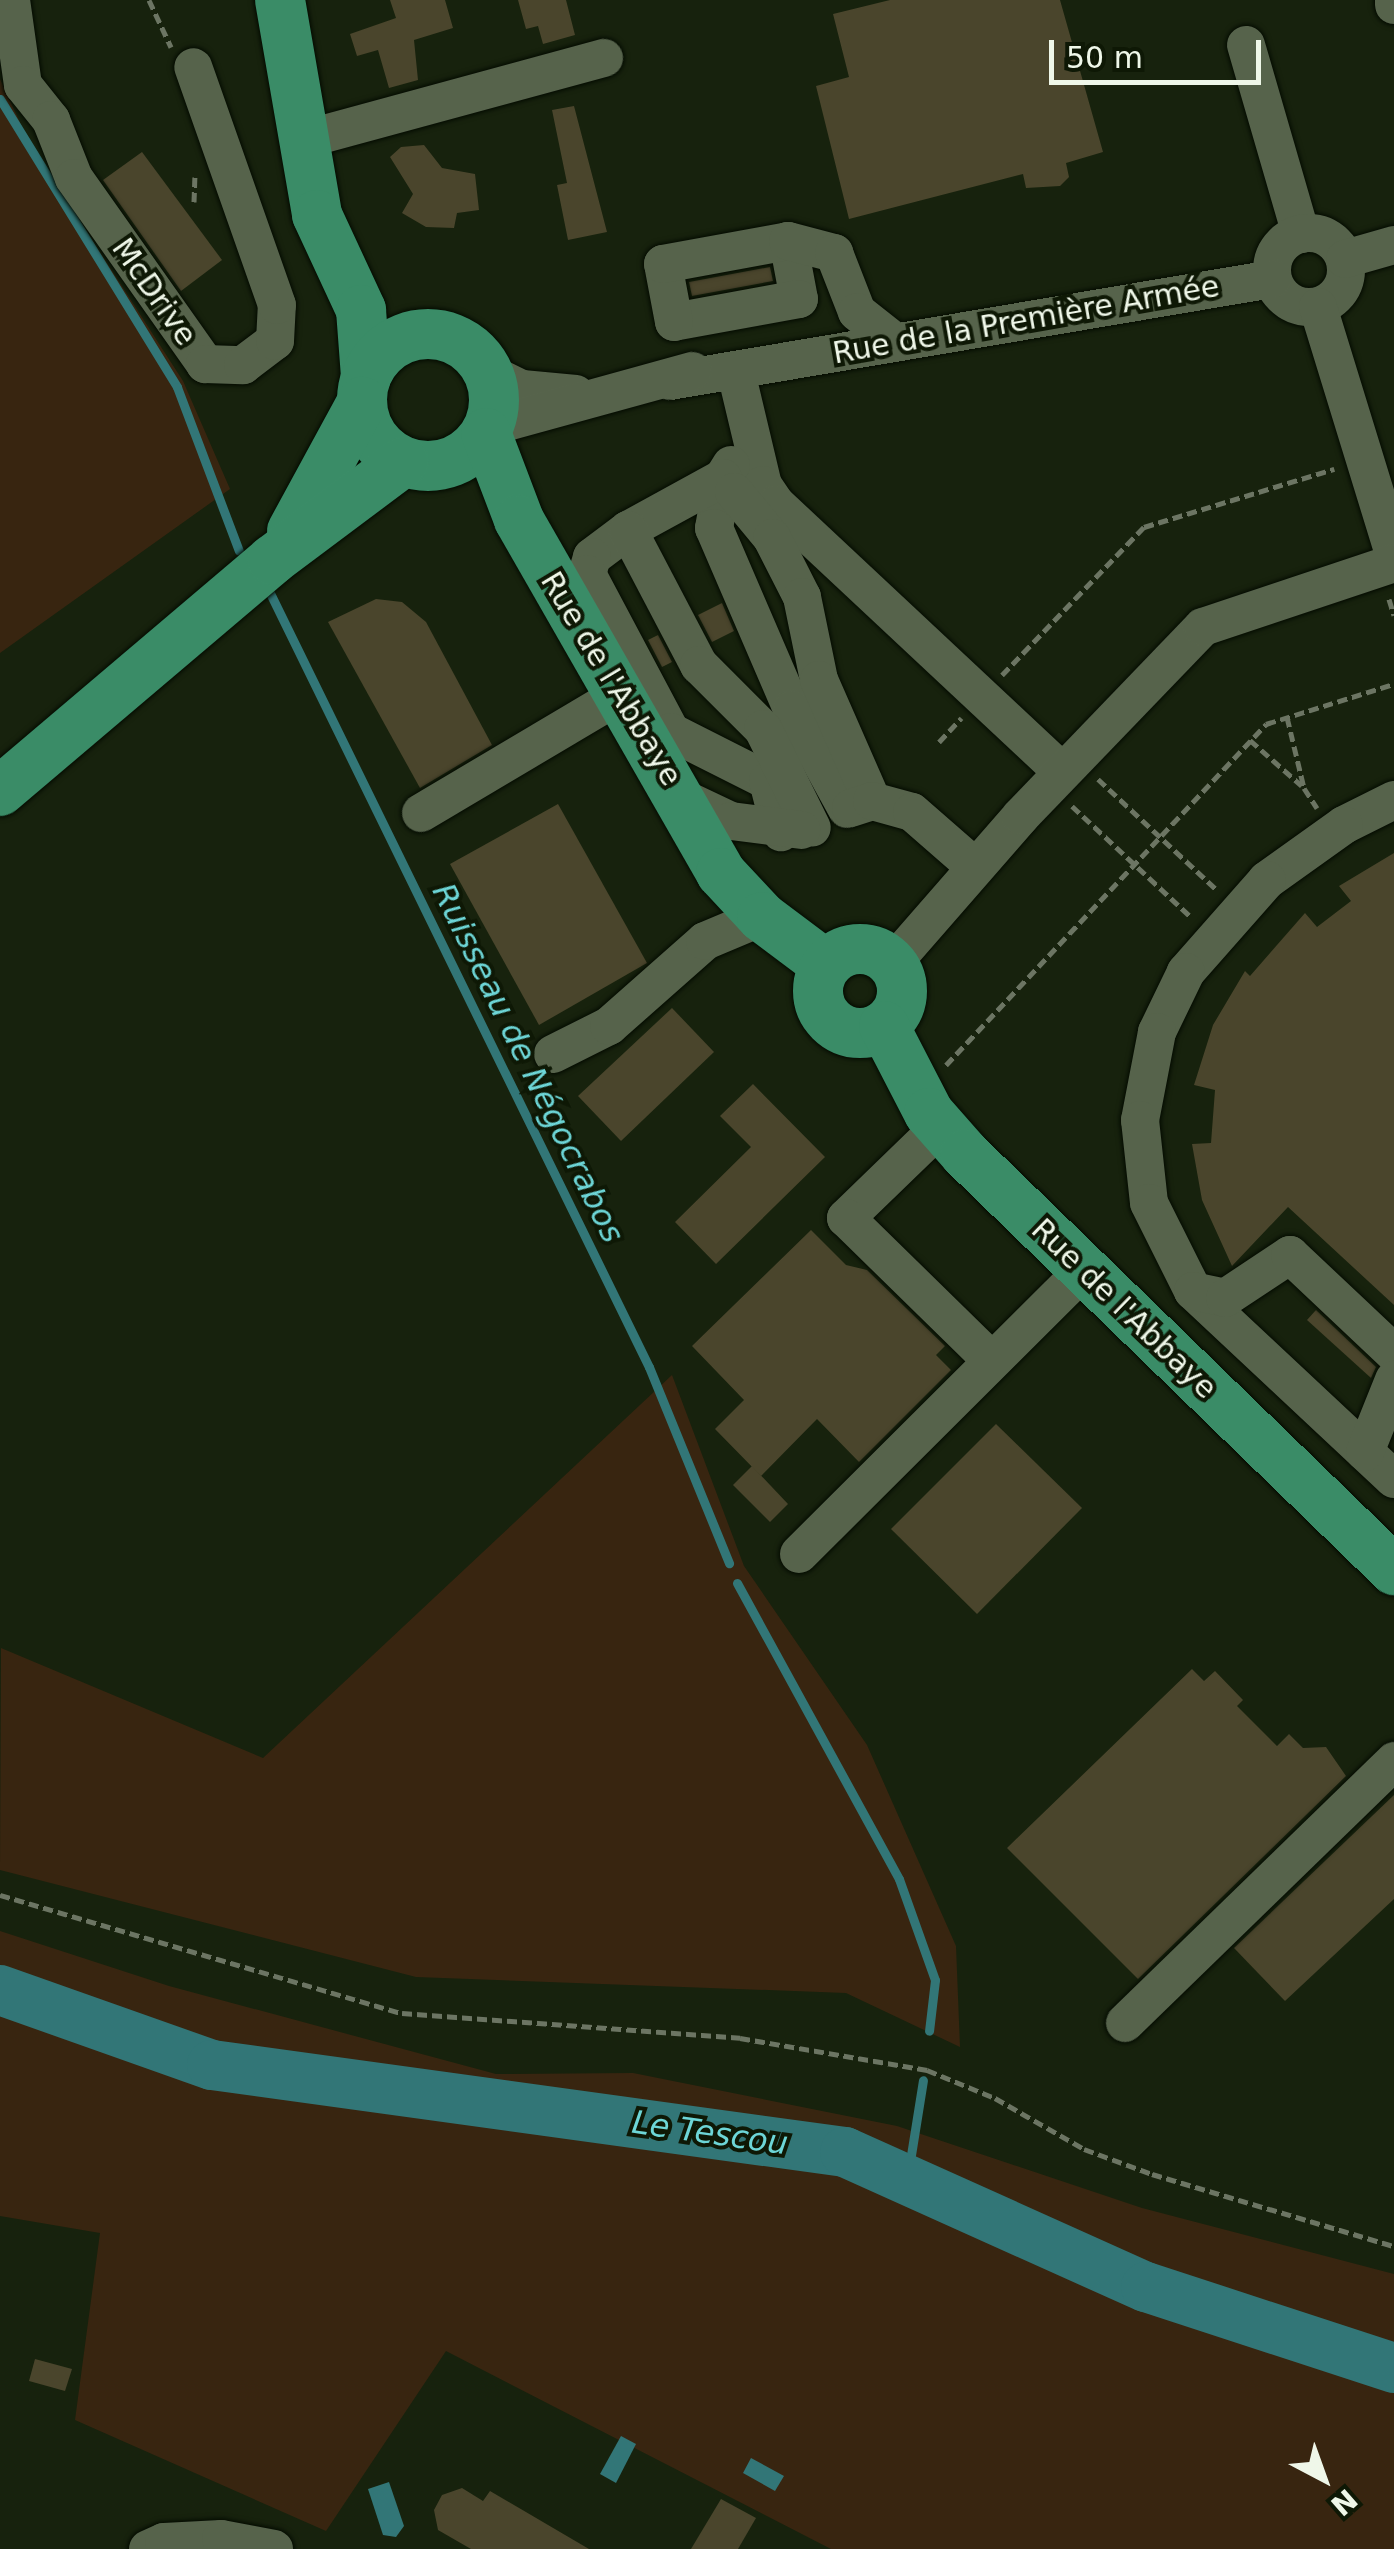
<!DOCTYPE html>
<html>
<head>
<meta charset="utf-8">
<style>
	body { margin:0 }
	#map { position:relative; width:1394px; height:2549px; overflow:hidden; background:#17220d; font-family:"DejaVu Sans",sans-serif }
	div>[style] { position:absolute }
	.green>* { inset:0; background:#382510 }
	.water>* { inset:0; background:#327677 }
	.stream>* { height:9px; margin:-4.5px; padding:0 4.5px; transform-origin:4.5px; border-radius:4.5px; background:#327677 }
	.river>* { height:50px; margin:-25px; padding:0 25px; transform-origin:25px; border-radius:25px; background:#327677 }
	.building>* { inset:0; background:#4a452c }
	.path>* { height:5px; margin-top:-2.5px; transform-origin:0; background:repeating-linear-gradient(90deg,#6c7563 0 10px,transparent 0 15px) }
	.roads { filter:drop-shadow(0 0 2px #040b00) drop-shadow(0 0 2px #040b00) }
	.minor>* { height:38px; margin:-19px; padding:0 19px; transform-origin:19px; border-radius:19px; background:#56634b }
	.minor>.ring { margin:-19px; padding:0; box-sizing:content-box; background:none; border:38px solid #56634b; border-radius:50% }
	.major>* { height:50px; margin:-25px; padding:0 25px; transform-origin:25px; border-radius:25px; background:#3a8c67 }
	.major>.ring { margin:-25px; padding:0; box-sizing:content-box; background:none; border:50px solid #3a8c67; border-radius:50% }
	span { translate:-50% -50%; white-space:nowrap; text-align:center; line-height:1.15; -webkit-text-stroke:8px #0e1805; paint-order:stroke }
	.street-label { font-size:30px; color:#eff7e9 }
	.water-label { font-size:32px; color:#6dd6d7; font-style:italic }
	.north { position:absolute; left:1274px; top:2429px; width:100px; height:100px; -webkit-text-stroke:8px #0e1805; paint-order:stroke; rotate:139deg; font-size:28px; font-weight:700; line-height:40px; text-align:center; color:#eff7e9 }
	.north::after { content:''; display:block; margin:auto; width:35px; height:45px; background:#eff7e9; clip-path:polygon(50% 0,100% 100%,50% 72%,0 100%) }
	.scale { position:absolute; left:1049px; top:40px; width:212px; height:45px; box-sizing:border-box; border:5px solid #eff7e9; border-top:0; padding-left:12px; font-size:30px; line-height:35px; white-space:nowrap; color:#eff7e9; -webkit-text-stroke:8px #0e1805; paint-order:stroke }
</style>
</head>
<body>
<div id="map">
	<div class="green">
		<i style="clip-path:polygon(0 79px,29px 142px,183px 381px,230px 489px,0 653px)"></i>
		<i style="clip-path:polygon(672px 1375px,744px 1566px,867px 1745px,956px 1946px,960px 2047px,846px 1993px,416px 1977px,0 1870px,1px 1648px,263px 1758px)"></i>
		<i style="clip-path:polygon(0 1931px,169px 1986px,496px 2074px,633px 2073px,897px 2126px,1142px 2208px,1394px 2274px,1394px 2549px,831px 2549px,446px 2351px,326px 2531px,75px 2420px,100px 2233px,0 2216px)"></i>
	</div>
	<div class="water">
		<i style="clip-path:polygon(621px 2436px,636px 2444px,616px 2483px,600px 2474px)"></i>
		<i style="clip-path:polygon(751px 2458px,784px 2476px,775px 2491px,743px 2473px)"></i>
		<i style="clip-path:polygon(389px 2482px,404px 2526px,396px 2537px,383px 2535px,368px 2489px)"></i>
	</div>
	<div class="stream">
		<i style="left:0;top:99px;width:338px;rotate:58.4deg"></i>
		<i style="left:177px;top:387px;width:175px;rotate:69.3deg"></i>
		<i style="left:269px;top:591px;width:864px;rotate:63.91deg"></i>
		<i style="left:649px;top:1367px;width:212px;rotate:67.8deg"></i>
		<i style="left:737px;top:1583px;width:337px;rotate:61.3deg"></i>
		<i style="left:899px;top:1879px;width:107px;rotate:70.4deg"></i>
		<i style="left:935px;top:1980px;width:51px;rotate:96.7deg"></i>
		<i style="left:907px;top:2180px;width:101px;rotate:-80.9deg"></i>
	</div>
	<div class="river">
		<i style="left:0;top:1990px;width:225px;rotate:19.5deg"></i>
		<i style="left:212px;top:2065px;width:639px;rotate:7.83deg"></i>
		<i style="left:845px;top:2152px;width:330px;rotate:24.2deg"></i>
		<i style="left:1146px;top:2287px;width:261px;rotate:18.1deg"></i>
	</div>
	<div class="building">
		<i style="clip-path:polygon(390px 0,445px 0,453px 28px,414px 40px,418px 80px,389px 88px,378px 50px,357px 56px,350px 34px,396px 18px)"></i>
		<i style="clip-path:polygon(518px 0,566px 0,575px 35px,543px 44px,538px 26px,526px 29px)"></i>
		<i style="clip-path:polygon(890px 0,1060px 0,1103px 152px,1066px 163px,1069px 177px,1060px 186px,1026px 188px,1023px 174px,849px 219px,816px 86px,849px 77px,833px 14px)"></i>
		<i style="clip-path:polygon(574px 106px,607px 232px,568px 240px,557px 185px,567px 183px,552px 110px)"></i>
		<i style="clip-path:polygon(424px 145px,442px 168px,475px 174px,479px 210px,457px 213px,454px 228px,426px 227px,402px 213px,413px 194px,390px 157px,401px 147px)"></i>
		<i style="clip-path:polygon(142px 152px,222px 260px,181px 291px,103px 180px)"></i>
		<i style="clip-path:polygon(770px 267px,773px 281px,692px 296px,689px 282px)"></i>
		<i style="clip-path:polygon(376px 599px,402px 602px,426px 622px,492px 745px,420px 788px,328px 622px)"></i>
		<i style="clip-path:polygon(722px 603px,734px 631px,712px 642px,698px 615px)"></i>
		<i style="clip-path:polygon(658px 635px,672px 662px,662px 667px,648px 640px)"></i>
		<i style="clip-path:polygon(558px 804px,647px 963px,539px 1025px,450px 864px)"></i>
		<i style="clip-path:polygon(1394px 853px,1394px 1305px,1288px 1207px,1232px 1266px,1202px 1200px,1192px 1144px,1211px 1143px,1215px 1090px,1194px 1085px,1213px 1025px,1245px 971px,1250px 976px,1305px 913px,1317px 927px,1351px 901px,1339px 886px)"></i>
		<i style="clip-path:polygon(672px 1008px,714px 1052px,621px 1141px,578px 1096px)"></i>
		<i style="clip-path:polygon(753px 1084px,825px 1157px,716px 1264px,675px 1222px,751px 1147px,720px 1116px)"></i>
		<i style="clip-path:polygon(811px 1230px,846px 1265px,867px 1270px,945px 1346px,936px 1355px,951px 1370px,859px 1462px,817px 1419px,761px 1476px,715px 1429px,744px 1400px,692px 1346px)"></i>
		<i style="clip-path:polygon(1316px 1310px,1376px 1367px,1371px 1378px,1307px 1320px)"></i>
		<i style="clip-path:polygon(996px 1424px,1082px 1508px,977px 1614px,891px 1529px)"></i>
		<i style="clip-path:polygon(752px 1466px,788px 1504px,770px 1522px,733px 1485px)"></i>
		<i style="clip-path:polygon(1192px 1669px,1204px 1681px,1215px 1671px,1243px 1700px,1237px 1706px,1277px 1746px,1289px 1734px,1303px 1748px,1326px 1747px,1346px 1776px,1138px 1979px,1007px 1848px)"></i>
		<i style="clip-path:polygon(1394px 1795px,1394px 1899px,1285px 2001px,1234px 1948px)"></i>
		<i style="clip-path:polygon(35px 2359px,72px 2369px,65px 2391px,29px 2381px)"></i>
		<i style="clip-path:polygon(462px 2488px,483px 2501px,490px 2491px,589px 2549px,471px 2549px,438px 2530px,434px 2510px,442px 2495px)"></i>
		<i style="clip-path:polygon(721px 2499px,756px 2518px,738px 2549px,691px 2549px)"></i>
	</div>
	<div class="path">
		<i style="left:149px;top:0;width:52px;rotate:64.9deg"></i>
		<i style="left:194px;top:202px;width:25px;rotate:-88deg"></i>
		<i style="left:1389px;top:599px;width:17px;rotate:73deg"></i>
		<i style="left:1002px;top:675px;width:205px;rotate:-46.2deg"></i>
		<i style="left:1144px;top:527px;width:199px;rotate:-17deg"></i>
		<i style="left:1287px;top:717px;width:73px;rotate:76.5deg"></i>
		<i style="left:1304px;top:788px;width:24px;rotate:57deg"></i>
		<i style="left:1250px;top:740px;width:69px;rotate:41.5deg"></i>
		<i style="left:939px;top:742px;width:33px;rotate:-47deg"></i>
		<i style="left:1098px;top:779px;width:164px;rotate:43deg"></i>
		<i style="left:1072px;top:806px;width:164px;rotate:43deg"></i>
		<i style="left:946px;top:1065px;width:468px;rotate:-46.8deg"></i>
		<i style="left:1266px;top:724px;width:134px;rotate:-17.4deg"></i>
		<i style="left:0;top:1895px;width:419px;rotate:16.4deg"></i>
		<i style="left:402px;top:2013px;width:339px;rotate:4.2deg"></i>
		<i style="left:740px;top:2038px;width:190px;rotate:9.7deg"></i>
		<i style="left:927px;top:2070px;width:74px;rotate:22.4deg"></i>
		<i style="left:995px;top:2098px;width:103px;rotate:29.8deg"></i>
		<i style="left:1084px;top:2149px;width:72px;rotate:20.2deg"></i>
		<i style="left:1152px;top:2174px;width:252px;rotate:16.6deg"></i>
	</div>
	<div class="roads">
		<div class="minor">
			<i style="left:11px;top:0;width:86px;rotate:82deg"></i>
			<i style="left:23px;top:85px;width:45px;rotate:51.3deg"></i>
			<i style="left:51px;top:120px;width:62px;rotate:68.4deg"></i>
			<i style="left:74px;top:178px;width:228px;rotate:54.8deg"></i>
			<i style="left:205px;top:364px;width:38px;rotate:2deg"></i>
			<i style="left:243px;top:365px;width:40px;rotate:-37deg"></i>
			<i style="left:275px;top:341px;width:36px;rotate:-87deg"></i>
			<i style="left:277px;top:305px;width:252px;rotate:-109.4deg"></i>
			<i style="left:1394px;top:0;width:5px;rotate:90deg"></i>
			<i style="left:1246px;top:45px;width:197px;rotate:73.8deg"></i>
			<i style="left:302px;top:140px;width:313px;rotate:-15.2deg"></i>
			<i class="ring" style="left:1272px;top:233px;width:36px;height:36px"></i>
			<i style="left:788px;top:241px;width:59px;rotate:79.3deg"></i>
			<i style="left:799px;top:299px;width:127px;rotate:169.6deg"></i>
			<i style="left:674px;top:322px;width:59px;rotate:-100.7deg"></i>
			<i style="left:663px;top:264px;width:127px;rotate:-10.4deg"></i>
			<i style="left:788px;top:241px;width:48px;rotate:14.6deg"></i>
			<i style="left:834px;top:253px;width:63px;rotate:68.7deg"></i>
			<i style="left:857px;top:312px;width:48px;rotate:38.3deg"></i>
			<i style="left:1345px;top:259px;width:51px;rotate:-15.9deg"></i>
			<i style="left:1318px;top:307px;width:258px;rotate:72.9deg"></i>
			<i style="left:736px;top:372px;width:116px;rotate:76.6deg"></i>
			<i style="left:763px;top:485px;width:23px;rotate:56deg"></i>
			<i style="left:776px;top:504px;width:392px;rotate:43.1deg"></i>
			<i style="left:489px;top:373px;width:37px;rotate:26deg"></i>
			<i style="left:522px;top:389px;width:54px;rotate:5.3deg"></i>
			<i style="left:670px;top:381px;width:611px;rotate:-9.62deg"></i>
			<i style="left:489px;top:427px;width:211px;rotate:-15.4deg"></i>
			<i style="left:731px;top:465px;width:15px;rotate:122deg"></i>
			<i style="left:723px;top:478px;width:51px;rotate:100.2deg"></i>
			<i style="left:714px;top:528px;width:197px;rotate:66.7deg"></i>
			<i style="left:792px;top:709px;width:114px;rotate:61.2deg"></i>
			<i style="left:723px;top:478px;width:108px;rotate:151.3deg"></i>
			<i style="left:628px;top:530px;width:45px;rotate:143.1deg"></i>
			<i style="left:592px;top:557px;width:18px;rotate:106deg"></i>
			<i style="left:587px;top:574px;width:179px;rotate:62deg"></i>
			<i style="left:671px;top:732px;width:109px;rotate:26.8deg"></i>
			<i style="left:768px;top:781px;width:53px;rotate:75.7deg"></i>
			<i style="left:734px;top:492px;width:60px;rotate:50.4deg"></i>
			<i style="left:772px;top:538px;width:66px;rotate:63deg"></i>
			<i style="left:802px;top:597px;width:85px;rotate:78.4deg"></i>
			<i style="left:819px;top:680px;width:132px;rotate:66.3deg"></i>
			<i style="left:628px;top:530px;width:153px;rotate:62.3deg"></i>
			<i style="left:699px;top:665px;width:91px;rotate:45deg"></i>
			<i style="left:763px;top:729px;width:110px;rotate:63.7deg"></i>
			<i style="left:680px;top:797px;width:56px;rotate:25.2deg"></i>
			<i style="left:731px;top:821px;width:71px;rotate:7.3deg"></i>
			<i style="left:1394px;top:800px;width:56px;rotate:153.4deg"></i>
			<i style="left:1344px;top:825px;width:95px;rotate:144.5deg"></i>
			<i style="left:1267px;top:880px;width:123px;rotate:131.4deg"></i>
			<i style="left:1186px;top:972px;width:67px;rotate:115.8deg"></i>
			<i style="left:1157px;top:1032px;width:90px;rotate:100.9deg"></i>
			<i style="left:1140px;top:1120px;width:83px;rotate:83.8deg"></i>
			<i style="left:1149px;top:1203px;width:98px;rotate:63.4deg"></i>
			<i style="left:1193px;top:1291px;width:275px;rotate:43.1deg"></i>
			<i style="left:851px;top:808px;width:22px;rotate:-18deg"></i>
			<i style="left:872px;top:801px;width:41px;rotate:15.4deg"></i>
			<i style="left:912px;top:812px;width:84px;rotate:41.1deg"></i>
			<i style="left:421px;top:813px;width:227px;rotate:-30.7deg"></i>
			<i style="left:892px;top:964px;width:196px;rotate:-48.9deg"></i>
			<i style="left:1021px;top:816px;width:262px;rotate:-46.1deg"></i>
			<i style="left:1203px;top:627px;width:201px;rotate:-18.5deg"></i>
			<i style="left:553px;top:1054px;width:63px;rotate:-26.6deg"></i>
			<i style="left:609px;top:1026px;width:128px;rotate:-41.5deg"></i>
			<i style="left:705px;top:941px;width:62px;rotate:-22.8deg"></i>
			<i style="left:940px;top:1127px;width:131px;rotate:135.9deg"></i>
			<i style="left:846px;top:1218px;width:203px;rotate:44.4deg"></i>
			<i style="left:1193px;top:1291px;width:33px;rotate:12deg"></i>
			<i style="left:1225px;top:1298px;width:78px;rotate:-33.5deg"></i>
			<i style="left:1290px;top:1255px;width:143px;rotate:43.3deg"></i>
			<i style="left:1365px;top:1452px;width:78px;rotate:-68.1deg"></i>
			<i style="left:799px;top:1554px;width:402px;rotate:-44.9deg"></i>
			<i style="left:1125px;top:2023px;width:376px;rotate:-44.2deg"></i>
			<i style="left:148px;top:2549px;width:17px;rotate:-24deg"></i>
			<i style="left:164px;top:2542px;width:57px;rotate:-3deg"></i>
			<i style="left:221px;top:2539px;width:54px;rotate:10.7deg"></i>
		</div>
		<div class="major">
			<i style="left:280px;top:0;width:218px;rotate:80.2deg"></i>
			<i style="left:317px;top:215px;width:105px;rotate:65.1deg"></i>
			<i style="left:361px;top:310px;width:67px;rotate:85.7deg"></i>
			<i class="ring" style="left:362px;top:334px;width:82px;height:82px"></i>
			<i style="left:486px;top:433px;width:93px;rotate:69.2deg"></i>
			<i style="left:519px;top:520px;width:407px;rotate:60.2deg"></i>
			<i style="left:721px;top:873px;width:60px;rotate:47deg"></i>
			<i style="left:762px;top:917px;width:80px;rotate:36.9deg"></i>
			<i style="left:292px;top:531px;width:147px;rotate:-61.5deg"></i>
			<i style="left:0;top:791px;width:357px;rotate:-40.3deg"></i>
			<i style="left:272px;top:560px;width:164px;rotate:-36.8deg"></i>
			<i class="ring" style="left:818px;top:949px;width:34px;height:34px"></i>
			<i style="left:884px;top:1026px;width:98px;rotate:62.7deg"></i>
			<i style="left:929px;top:1113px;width:55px;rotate:48.7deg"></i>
			<i style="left:965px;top:1154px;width:598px;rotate:44.12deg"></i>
		</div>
	</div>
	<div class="street-label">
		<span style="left:154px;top:292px;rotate:55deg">McDrive</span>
		<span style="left:1026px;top:320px;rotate:-10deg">Rue de la Première Armée</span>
		<span style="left:611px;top:679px;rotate:59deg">Rue de l'Abbaye</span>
		<span style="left:1124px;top:1309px;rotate:44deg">Rue de l'Abbaye</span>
	</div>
	<div class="water-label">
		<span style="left:528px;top:1063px;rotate:64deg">Ruisseau de Négocrabos</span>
		<span style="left:710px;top:2133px;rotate:8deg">Le Tescou</span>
	</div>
	<div class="north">N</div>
	<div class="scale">50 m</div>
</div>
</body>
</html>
